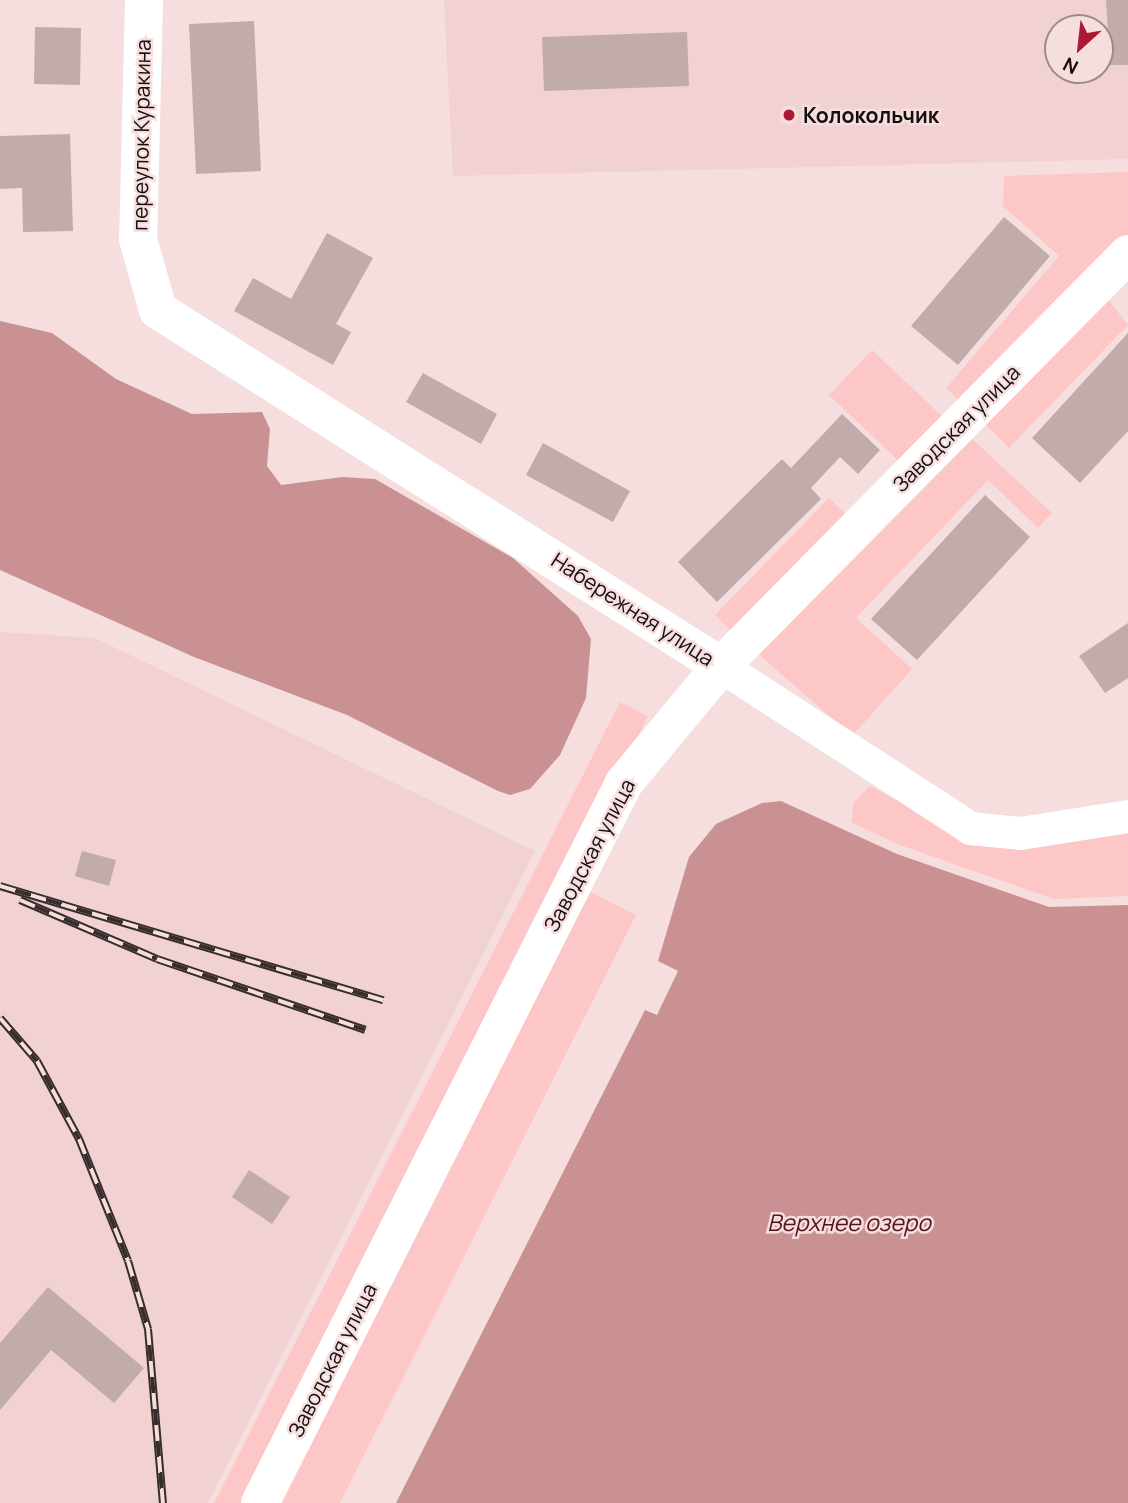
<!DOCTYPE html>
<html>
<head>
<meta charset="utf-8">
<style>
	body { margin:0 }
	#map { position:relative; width:1128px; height:1503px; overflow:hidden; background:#f6dede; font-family:Manrope,sans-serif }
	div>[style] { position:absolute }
	.built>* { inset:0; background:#f1d1d1 }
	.green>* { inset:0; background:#fdc7c7 }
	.water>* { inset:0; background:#ca9192 }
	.building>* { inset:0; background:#c1abab }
	.minor>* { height:33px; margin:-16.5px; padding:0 16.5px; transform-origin:16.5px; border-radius:16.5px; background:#fff }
	.tertiary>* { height:38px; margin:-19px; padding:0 19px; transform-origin:19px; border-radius:19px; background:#fff }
	.secondary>* { height:38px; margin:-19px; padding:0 19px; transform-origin:19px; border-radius:19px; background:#fff }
	.rail>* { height:8px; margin-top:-4px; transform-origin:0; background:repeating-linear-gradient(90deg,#f6dede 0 16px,#372d2d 0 32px); box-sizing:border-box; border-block:2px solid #372d2d }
	.dots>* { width:19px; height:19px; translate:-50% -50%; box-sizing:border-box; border:4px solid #f6dede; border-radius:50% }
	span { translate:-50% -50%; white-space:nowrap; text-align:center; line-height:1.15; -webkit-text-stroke:5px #f6dede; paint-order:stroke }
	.poi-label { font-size:21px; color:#150e0e; font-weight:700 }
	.left { translate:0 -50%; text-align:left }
	.street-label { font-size:21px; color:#150e0e }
	.water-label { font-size:23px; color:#56121b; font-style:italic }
	.north { position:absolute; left:1044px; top:14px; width:70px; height:70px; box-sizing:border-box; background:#f6dede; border:2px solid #9c8b8b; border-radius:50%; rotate:207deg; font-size:19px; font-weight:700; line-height:28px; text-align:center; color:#150e0e }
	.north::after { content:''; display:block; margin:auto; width:24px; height:32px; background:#ad1835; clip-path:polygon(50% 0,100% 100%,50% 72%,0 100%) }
</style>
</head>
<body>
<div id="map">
	<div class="built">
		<i style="clip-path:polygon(evenodd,444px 0,1128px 0,1128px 159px,453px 176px,444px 0,1058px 28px,1100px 28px,1100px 70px,1058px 70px,1058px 28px)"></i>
		<i style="clip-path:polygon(0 632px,95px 638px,535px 851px,208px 1503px,0 1503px)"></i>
	</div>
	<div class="green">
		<i style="clip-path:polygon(1128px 172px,1128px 235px,965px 406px,946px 388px,1059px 256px,1003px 206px,1004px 176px)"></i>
		<i style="clip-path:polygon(1107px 298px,1128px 325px,1009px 448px,984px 423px)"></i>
		<i style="clip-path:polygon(872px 350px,945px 419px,902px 464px,829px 395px)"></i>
		<i style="clip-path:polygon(970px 437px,1052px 513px,1038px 528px,988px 480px,856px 618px,912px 669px,852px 736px,757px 653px)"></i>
		<i style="clip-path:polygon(829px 498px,848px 516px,734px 634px,715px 615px)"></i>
		<i style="clip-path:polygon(620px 702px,648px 716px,250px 1503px,214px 1503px)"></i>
		<i style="clip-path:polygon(870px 786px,968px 838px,1128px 829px,1128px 896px,1054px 899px,897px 844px,851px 822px,854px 802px)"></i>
		<i style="clip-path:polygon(590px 892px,636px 915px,340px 1503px,282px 1503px)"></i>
	</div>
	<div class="water">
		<i style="clip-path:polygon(0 321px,52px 333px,116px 379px,192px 414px,262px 412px,270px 429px,267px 466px,281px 485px,342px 477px,375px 479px,513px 558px,578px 616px,591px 639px,586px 698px,560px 755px,530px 789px,510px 795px,498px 791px,347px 715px,194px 657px,0 570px)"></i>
		<i style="clip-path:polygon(781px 801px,897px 854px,1049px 907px,1128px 905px,1128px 1503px,396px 1503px,645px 1010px,657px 1015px,678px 971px,658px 961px,689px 857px,716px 824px,762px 803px)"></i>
	</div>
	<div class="building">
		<i style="clip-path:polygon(1106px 0,1128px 0,1128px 65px,1110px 65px)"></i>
		<i style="clip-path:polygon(254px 21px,261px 171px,196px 174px,189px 24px)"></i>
		<i style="clip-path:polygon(35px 27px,81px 28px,80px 85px,34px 84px)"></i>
		<i style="clip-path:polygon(687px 32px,689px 86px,544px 91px,542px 37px)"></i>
		<i style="clip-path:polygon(70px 134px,73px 231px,23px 232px,22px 188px,0 189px,0 136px)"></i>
		<i style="clip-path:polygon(1004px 217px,1050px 256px,958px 365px,911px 326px)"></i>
		<i style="clip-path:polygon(327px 233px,373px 258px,336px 324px,351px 332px,333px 365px,234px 311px,253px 278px,291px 299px)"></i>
		<i style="clip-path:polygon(1128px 333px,1128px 431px,1080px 483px,1032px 438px)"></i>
		<i style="clip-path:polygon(423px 373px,497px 414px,481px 444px,406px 402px)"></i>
		<i style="clip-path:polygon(842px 414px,880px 450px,858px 474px,840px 457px,811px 488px,821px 499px,717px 602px,678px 562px,782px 459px,791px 468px)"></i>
		<i style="clip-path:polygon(543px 443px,630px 491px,613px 522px,526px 475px)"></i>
		<i style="clip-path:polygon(985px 495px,1030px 537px,917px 660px,871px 619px)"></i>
		<i style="clip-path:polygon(1128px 623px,1128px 678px,1105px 693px,1079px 656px)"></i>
		<i style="clip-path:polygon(82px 851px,116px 860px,109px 886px,75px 876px)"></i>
		<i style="clip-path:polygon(249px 1170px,290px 1197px,272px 1224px,232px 1197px)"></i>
		<i style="clip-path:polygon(48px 1287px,144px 1368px,114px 1403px,51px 1350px,0 1410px,0 1343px)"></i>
	</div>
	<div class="minor">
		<i style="left:721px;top:666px;width:297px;rotate:33deg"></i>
		<i style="left:970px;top:828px;width:50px;rotate:5.7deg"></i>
		<i style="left:1020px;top:833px;width:109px;rotate:-8.9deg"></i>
	</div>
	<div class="tertiary">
		<i style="left:144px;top:0;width:239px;rotate:91.4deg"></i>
		<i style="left:138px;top:239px;width:74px;rotate:74.3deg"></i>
		<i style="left:158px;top:310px;width:666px;rotate:32.31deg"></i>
	</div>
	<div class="secondary">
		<i style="left:260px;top:1503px;width:807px;rotate:-63.18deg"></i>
		<i style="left:624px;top:783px;width:152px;rotate:-50.3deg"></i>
		<i style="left:721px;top:666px;width:579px;rotate:-45.35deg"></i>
	</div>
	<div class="rail">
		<i style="left:0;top:886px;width:400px;rotate:16.6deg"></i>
		<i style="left:20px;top:900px;width:149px;rotate:23.3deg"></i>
		<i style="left:157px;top:959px;width:220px;rotate:18.8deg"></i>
		<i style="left:0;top:1018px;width:57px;rotate:49.3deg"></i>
		<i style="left:37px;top:1061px;width:89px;rotate:61.7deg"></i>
		<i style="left:79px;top:1139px;width:131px;rotate:68.1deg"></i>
		<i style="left:128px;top:1261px;width:71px;rotate:73.6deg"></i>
		<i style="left:148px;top:1329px;width:175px;rotate:85.1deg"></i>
	</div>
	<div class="dots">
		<i style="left:789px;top:115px;background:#ad1835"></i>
	</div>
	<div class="poi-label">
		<span class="left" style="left:803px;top:115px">Колокольчик</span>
	</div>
	<div class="street-label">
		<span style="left:141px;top:135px;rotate:-89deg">переулок Куракина</span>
		<span style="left:956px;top:428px;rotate:-45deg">Заводская улица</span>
		<span style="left:633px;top:609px;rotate:33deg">Набережная улица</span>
		<span style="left:589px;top:855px;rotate:-62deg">Заводская улица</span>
		<span style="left:332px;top:1360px;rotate:-63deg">Заводская улица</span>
	</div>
	<div class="water-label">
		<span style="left:849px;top:1222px">Верхнее озеро</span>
	</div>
	<div class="north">N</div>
</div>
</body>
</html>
